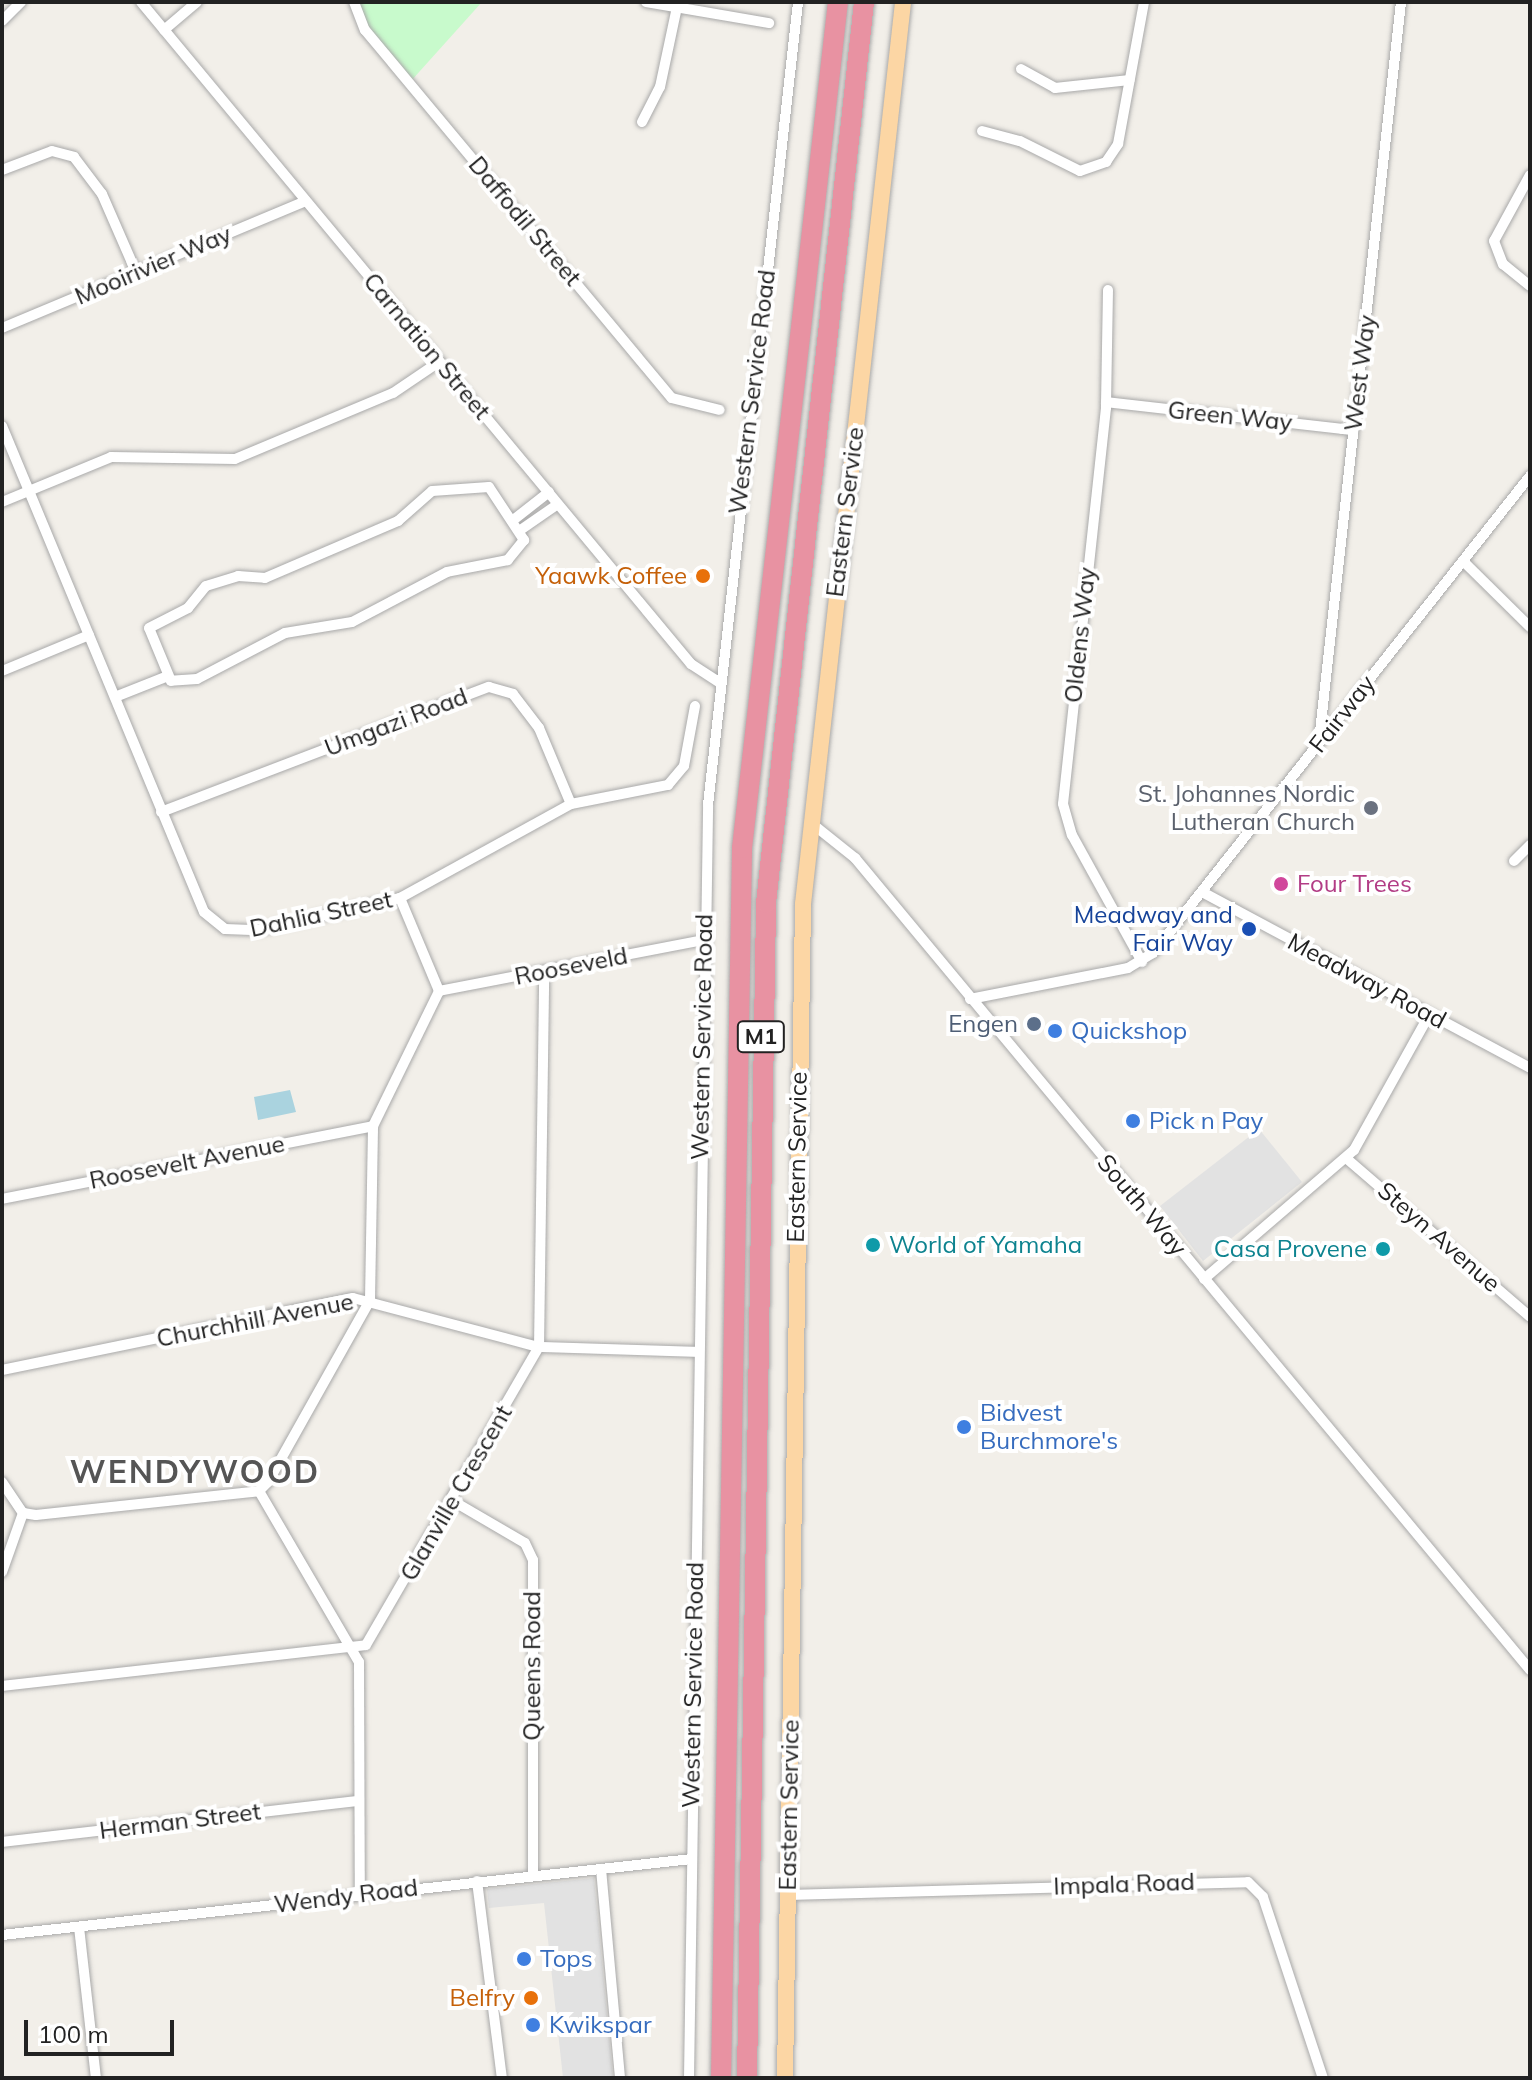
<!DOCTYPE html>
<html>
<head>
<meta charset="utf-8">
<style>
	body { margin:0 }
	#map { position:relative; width:1532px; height:2080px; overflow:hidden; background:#f2efe9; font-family:Mulish,sans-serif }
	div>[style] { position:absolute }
	.park>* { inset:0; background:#c8facc }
	.parking>* { inset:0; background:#e2e2e2 }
	.water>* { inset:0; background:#aad3df }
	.roads { filter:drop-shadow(0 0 2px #a9a9a9) drop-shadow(0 0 2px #a9a9a9) }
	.street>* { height:10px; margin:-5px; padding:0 5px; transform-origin:5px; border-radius:5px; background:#fff }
	.primary>* { height:16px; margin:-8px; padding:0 8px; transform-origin:8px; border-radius:8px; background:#fcd6a4 }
	.highway>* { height:20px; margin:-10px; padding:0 10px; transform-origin:10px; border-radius:10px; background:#e892a2 }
	.dots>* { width:22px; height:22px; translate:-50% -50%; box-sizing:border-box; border:4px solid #fff; border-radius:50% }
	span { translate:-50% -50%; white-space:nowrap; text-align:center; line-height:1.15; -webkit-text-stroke:8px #fff; paint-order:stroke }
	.shield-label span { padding:2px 6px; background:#fff; border:2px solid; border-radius:6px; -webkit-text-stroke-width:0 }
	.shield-label { font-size:22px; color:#222; font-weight:700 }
	.street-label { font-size:24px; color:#222 }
	.food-label { font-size:24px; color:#c56008 }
	.right { translate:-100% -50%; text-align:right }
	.worship-label { font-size:24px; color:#5b616d }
	.hotel-label { font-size:24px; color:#b23c85 }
	.left { translate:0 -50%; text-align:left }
	.transit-label { font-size:24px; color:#164399 }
	.service-label { font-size:24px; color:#4e5e75 }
	.shop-label { font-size:24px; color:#366cbe }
	.culture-label { font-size:24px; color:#0d838f }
	.district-label { font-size:32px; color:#555; font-weight:700; letter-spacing:2px }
	.frame { position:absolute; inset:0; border:4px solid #222; pointer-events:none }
	.scale { position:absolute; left:24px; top:2020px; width:150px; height:36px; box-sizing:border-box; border:4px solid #222; border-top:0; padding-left:10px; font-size:24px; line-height:28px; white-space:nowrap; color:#222; -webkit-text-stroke:6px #fff; paint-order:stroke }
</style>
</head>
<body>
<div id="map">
	<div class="park">
		<i style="clip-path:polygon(359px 2px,482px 2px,411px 81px,363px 25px)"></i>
	</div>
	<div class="parking">
		<i style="clip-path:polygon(1259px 1129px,1302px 1182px,1203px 1261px,1160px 1206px)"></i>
		<i style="clip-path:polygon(594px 1878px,613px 2078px,563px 2078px,544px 1903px,489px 1908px,487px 1889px)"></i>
	</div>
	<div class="water">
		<i style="clip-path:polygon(290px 1090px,296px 1112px,258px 1120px,254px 1097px)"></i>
	</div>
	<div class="roads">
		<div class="street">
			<i style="left:141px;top:2px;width:861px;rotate:50.28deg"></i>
			<i style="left:691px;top:664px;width:33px;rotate:33deg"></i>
			<i style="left:354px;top:2px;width:30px;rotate:69deg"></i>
			<i style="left:365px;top:30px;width:479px;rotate:50.2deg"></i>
			<i style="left:672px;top:398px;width:49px;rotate:14deg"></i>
			<i style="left:646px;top:2px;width:125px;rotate:9.7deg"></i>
			<i style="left:2px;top:21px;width:27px;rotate:-45deg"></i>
			<i style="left:164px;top:30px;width:43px;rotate:-40.3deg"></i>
			<i style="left:1021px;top:69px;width:39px;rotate:29deg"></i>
			<i style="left:1055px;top:88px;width:75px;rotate:-6.1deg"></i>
			<i style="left:642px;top:122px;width:39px;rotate:-63deg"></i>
			<i style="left:660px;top:87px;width:82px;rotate:-78deg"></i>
			<i style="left:982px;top:131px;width:39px;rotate:15deg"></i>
			<i style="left:1020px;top:141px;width:67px;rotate:26.6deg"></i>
			<i style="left:1080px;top:171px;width:28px;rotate:-19deg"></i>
			<i style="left:1106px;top:162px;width:22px;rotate:-56deg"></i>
			<i style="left:1118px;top:144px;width:144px;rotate:-79.6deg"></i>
			<i style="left:2px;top:170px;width:53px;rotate:-20.8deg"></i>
			<i style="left:52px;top:151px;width:23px;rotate:15deg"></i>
			<i style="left:74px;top:157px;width:46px;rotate:52.9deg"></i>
			<i style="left:102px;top:194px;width:85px;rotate:66.4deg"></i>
			<i style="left:1530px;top:175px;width:75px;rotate:118.6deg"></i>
			<i style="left:1494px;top:241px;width:25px;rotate:69deg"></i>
			<i style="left:1503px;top:264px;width:35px;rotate:39deg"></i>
			<i style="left:1108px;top:290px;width:118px;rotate:91deg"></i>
			<i style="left:1106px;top:408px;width:398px;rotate:96.2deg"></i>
			<i style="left:1063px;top:804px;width:32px;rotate:74deg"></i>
			<i style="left:1072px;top:835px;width:145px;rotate:61.1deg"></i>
			<i style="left:2px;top:328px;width:329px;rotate:-22.7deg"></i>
			<i style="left:1106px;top:402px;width:249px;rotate:6.5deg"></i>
			<i style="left:2px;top:426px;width:526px;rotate:67.43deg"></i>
			<i style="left:204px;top:912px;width:27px;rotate:39deg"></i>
			<i style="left:225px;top:929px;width:33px;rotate:2deg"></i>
			<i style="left:258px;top:930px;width:146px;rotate:-12.7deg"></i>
			<i style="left:400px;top:898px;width:195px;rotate:-28.8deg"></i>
			<i style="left:571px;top:804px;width:99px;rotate:-11.1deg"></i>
			<i style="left:668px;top:785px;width:25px;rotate:-50deg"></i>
			<i style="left:684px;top:766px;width:61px;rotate:-79.6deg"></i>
			<i style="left:489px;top:487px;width:64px;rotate:56.6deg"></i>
			<i style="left:524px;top:540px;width:26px;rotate:129deg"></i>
			<i style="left:508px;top:560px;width:62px;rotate:168.9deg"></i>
			<i style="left:447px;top:572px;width:107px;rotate:152.2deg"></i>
			<i style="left:352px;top:622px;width:68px;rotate:170.7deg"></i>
			<i style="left:285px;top:633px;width:99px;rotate:152.4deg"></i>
			<i style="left:197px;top:679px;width:26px;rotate:176deg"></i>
			<i style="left:171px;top:681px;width:57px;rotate:-112.5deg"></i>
			<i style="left:149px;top:628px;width:44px;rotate:-27.1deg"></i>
			<i style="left:188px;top:608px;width:28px;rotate:-51deg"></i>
			<i style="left:206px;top:586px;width:34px;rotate:-17deg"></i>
			<i style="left:238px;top:576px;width:27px;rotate:4deg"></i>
			<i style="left:265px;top:578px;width:145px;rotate:-23.2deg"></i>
			<i style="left:398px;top:521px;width:45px;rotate:-41.4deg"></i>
			<i style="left:432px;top:491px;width:57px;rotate:-4deg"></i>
			<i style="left:2px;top:502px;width:118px;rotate:-22.4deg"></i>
			<i style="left:111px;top:457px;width:124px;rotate:0.9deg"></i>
			<i style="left:235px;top:459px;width:171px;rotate:-22.7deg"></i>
			<i style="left:393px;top:393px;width:55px;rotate:-34deg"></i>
			<i style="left:512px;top:521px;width:47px;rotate:-38.1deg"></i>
			<i style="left:519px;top:531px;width:47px;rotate:-34.7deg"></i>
			<i style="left:1463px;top:561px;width:94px;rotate:44.6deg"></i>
			<i style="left:2px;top:671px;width:94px;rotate:-22.5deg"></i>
			<i style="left:115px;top:697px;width:57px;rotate:-21.6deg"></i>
			<i style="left:1319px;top:741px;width:744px;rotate:-83.67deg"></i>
			<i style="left:161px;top:812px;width:351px;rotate:-20.9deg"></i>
			<i style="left:489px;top:687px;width:25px;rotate:16deg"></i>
			<i style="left:513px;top:694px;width:43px;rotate:52.6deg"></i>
			<i style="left:539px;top:728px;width:82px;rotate:67.2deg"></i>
			<i style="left:810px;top:822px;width:58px;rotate:38.7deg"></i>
			<i style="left:855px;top:858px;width:1056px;rotate:50.26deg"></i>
			<i style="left:1514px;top:861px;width:23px;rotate:-45deg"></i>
			<i style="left:1204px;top:893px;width:370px;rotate:28.2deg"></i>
			<i style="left:400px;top:898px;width:101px;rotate:67.2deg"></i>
			<i style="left:439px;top:991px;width:269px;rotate:-10.9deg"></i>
			<i style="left:970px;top:999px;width:161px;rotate:-11.1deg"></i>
			<i style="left:1128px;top:968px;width:29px;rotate:-31deg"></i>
			<i style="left:1153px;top:953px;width:608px;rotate:-51.68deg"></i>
			<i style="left:1346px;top:1158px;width:243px;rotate:40.8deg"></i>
			<i style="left:2px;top:1199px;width:378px;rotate:-11.1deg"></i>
			<i style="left:1204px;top:1279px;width:198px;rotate:-40.7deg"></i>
			<i style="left:1354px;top:1150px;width:154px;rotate:-60.9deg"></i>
			<i style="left:2px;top:1370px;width:358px;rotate:-11.6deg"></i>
			<i style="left:353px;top:1298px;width:192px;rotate:14.8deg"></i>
			<i style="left:539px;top:1347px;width:157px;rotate:1.8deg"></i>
			<i style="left:2px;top:1482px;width:37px;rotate:56deg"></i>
			<i style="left:23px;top:1513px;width:13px;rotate:9deg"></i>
			<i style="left:36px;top:1515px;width:224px;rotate:-6.1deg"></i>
			<i style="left:259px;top:1491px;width:13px;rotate:-45deg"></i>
			<i style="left:268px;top:1482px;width:209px;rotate:-60.7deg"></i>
			<i style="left:370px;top:1300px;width:174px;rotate:-89deg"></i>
			<i style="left:373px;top:1126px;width:150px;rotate:-63.9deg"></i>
			<i style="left:259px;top:1491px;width:198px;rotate:59.7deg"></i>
			<i style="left:359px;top:1662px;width:233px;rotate:89.8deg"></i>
			<i style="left:453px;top:1501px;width:83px;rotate:30.3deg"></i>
			<i style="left:525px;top:1543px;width:19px;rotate:65deg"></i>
			<i style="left:533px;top:1560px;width:315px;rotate:90deg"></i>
			<i style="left:2px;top:1572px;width:63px;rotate:-70.4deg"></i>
			<i style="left:2px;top:1686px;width:366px;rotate:-6.4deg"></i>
			<i style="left:366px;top:1645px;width:345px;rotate:-59.9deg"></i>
			<i style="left:539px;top:1347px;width:375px;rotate:-89.2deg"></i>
			<i style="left:2px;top:1842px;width:359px;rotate:-6.6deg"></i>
			<i style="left:601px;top:1869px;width:210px;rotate:84.8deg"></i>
			<i style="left:477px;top:1881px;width:199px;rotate:82.8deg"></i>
			<i style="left:788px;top:1895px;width:460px;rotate:-1.6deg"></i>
			<i style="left:1248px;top:1882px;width:21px;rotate:45deg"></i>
			<i style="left:1263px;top:1897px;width:191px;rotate:71.7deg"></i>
			<i style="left:79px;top:1927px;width:152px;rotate:83.6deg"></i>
			<i style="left:2px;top:1935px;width:693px;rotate:-6.29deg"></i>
			<i style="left:689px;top:2078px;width:1273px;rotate:-89.14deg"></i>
			<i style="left:708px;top:805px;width:808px;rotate:-83.6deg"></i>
		</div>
		<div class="primary">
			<i style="left:785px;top:2078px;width:1174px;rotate:-89.12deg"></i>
			<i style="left:803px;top:904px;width:908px;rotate:-83.67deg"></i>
		</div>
		<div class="highway">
			<i style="left:721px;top:2078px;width:1230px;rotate:-89.02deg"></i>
			<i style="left:742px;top:848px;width:851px;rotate:-83.53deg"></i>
			<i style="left:747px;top:2078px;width:1175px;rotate:-89.07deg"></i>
			<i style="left:766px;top:903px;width:906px;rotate:-83.79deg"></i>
		</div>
	</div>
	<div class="dots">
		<i style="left:703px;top:576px;background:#e8710a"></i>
		<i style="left:1371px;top:808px;background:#6b7280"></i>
		<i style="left:1281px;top:884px;background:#d1479c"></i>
		<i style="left:1249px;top:929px;background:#1a4fb4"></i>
		<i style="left:1034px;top:1024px;background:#5c6f8a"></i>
		<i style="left:1055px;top:1031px;background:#3f7fe0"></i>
		<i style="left:1133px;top:1121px;background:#3f7fe0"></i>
		<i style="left:873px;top:1245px;background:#0f9aa8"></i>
		<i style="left:1383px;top:1249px;background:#0f9aa8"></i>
		<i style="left:964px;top:1427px;background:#3f7fe0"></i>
		<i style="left:524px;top:1959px;background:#3f7fe0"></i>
		<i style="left:531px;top:1998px;background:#e8710a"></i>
		<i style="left:533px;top:2025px;background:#3f7fe0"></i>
	</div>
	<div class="shield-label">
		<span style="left:761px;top:1037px">M1</span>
	</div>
	<div class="street-label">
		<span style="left:525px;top:221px;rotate:50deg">Daffodil Street</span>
		<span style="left:153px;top:265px;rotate:-23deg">Mooirivier Way</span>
		<span style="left:427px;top:346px;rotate:50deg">Carnation Street</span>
		<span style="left:1360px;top:373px;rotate:-83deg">West Way</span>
		<span style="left:752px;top:392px;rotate:-83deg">Western Service Road</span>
		<span style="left:1230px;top:416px;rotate:6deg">Green Way</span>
		<span style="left:845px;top:512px;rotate:-83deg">Eastern Service</span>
		<span style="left:1080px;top:635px;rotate:-84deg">Oldens Way</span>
		<span style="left:1342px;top:714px;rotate:-52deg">Fairway</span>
		<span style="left:396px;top:722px;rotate:-21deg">Umgazi Road</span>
		<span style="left:321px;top:914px;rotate:-12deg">Dahlia Street</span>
		<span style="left:571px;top:966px;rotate:-11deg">Rooseveld</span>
		<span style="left:1367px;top:981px;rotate:28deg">Meadway Road</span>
		<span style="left:702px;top:1037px;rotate:-89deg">Western Service Road</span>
		<span style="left:797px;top:1157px;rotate:-89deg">Eastern Service</span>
		<span style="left:187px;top:1162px;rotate:-11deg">Roosevelt Avenue</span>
		<span style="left:1142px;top:1205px;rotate:50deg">South Way</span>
		<span style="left:1439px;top:1237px;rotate:41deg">Steyn Avenue</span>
		<span style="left:255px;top:1320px;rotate:-11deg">Churchhill Avenue</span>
		<span style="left:456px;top:1493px;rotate:-60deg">Glanville Crescent</span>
		<span style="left:532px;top:1666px;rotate:-90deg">Queens Road</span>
		<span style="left:693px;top:1685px;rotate:-89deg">Western Service Road</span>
		<span style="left:789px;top:1805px;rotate:-89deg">Eastern Service</span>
		<span style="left:180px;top:1821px;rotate:-7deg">Herman Street</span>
		<span style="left:1124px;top:1884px;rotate:-2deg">Impala Road</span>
		<span style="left:346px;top:1896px;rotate:-7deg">Wendy Road</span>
	</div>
	<div class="food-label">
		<span class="right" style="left:687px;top:576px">Yaawk Coffee</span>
		<span class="right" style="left:515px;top:1998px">Belfry</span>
	</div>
	<div class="worship-label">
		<span class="right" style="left:1355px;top:808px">St. Johannes Nordic<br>Lutheran Church</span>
	</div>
	<div class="hotel-label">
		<span class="left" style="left:1297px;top:884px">Four Trees</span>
	</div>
	<div class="transit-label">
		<span class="right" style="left:1233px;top:929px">Meadway and<br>Fair Way</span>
	</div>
	<div class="service-label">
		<span class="right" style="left:1018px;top:1024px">Engen</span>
	</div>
	<div class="shop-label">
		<span class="left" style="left:1071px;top:1031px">Quickshop</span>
		<span class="left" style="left:1149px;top:1121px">Pick n Pay</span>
		<span class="left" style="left:980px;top:1427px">Bidvest<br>Burchmore's</span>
		<span class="left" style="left:540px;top:1959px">Tops</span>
		<span class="left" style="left:549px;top:2025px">Kwikspar</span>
	</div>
	<div class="culture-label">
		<span class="left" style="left:889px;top:1245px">World of Yamaha</span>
		<span class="right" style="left:1367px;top:1249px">Casa Provene</span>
	</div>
	<div class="district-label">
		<span style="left:195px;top:1471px">WENDYWOOD</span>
	</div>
	<div class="frame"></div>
	<div class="scale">100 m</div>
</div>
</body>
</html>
